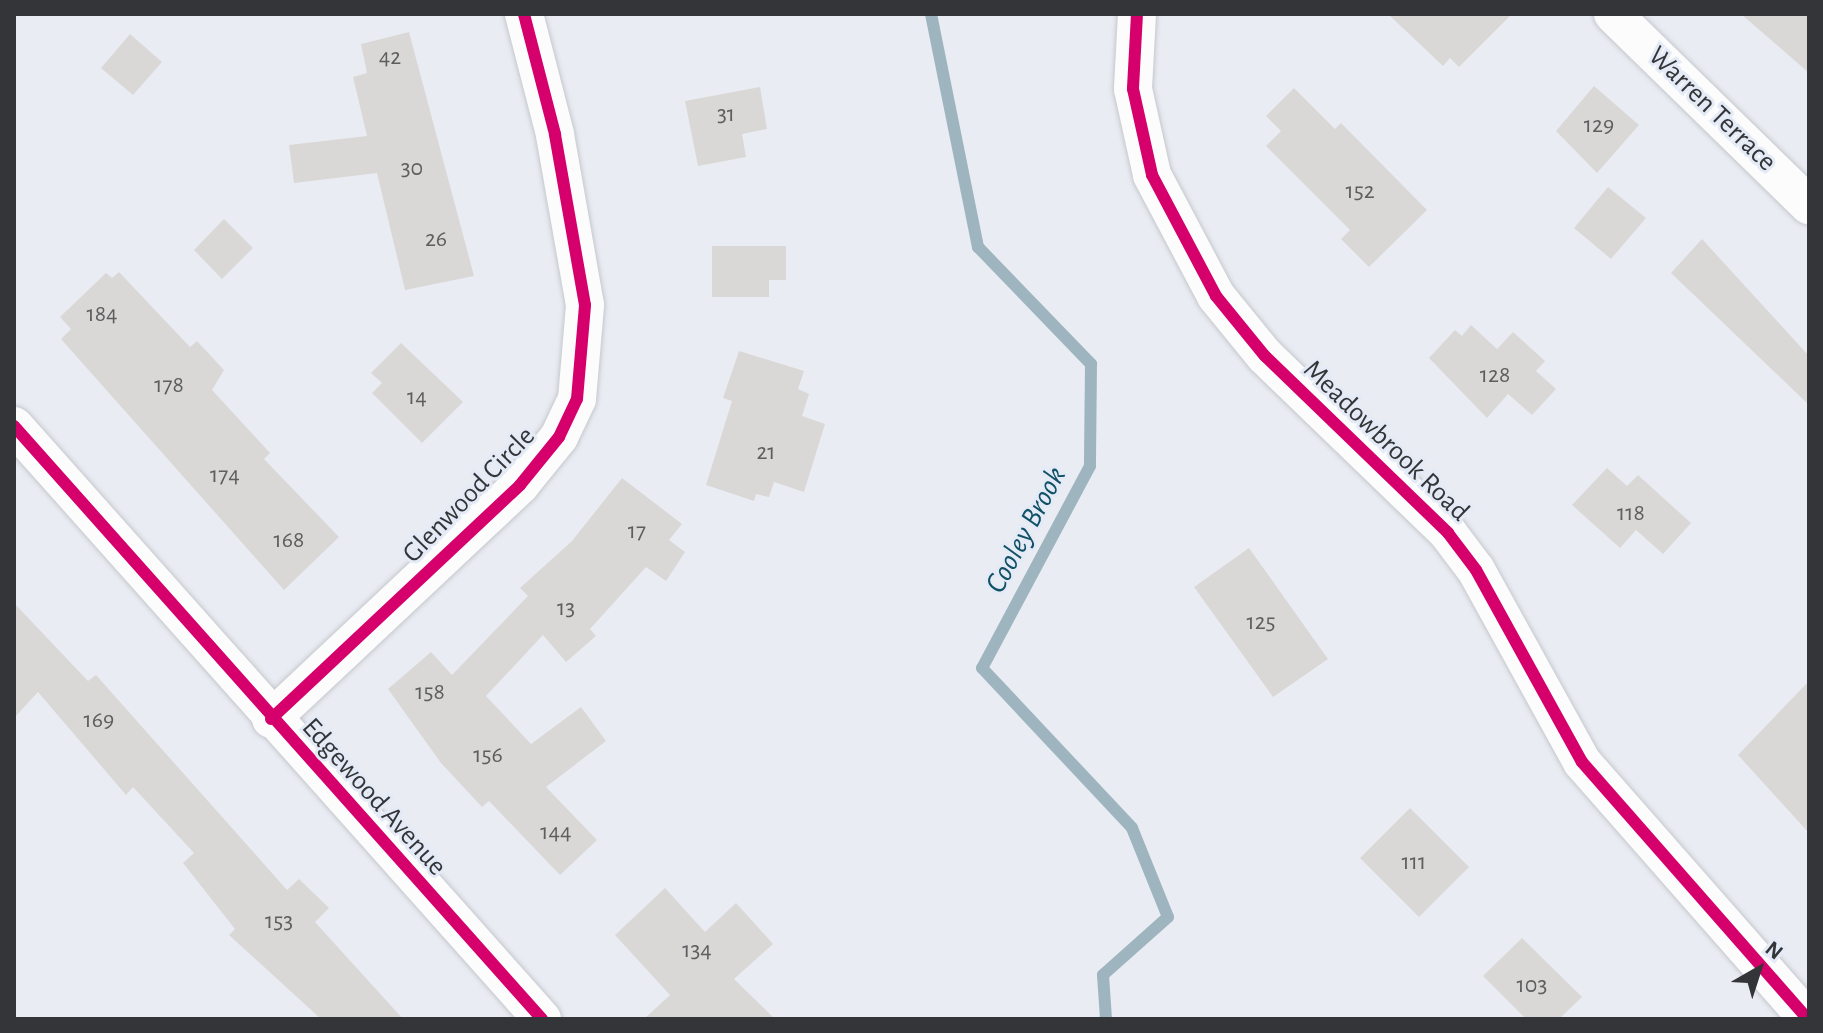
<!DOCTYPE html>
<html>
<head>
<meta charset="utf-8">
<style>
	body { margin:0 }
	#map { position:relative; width:1823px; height:1033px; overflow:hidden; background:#e9ecf2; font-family:"Alegreya Sans",sans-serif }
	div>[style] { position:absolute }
	.stream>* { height:12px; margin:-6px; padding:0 6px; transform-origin:6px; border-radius:6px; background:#9eb5c0 }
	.building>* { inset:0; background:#dad8d6 }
	.roads { filter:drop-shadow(0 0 2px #c5c8cd) drop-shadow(0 0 2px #c5c8cd) }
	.minor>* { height:38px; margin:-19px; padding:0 19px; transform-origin:19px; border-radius:19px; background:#fcfcfd }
	.cycleway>* { height:12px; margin:-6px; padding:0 6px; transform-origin:6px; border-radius:6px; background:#d6006c }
	span { translate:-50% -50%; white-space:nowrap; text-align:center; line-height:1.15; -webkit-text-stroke:6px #e5ebf6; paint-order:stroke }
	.number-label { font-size:24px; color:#5d5e60 }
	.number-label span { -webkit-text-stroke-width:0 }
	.street-label { font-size:28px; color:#333539 }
	.water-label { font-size:30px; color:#105166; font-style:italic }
	.frame { position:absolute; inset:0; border:16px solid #333539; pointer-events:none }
	.north { position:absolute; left:1719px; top:929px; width:80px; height:80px; -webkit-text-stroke:6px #e5ebf6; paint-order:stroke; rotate:39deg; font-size:22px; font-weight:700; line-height:32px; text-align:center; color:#333539 }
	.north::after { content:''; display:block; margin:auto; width:28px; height:36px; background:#333539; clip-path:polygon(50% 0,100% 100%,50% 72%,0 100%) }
</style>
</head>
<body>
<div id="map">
	<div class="stream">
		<i style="left:931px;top:14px;width:238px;rotate:78.6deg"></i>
		<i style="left:978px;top:247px;width:163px;rotate:46deg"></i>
		<i style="left:1091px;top:364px;width:102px;rotate:90.6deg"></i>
		<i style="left:1090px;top:466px;width:229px;rotate:118.1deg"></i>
		<i style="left:982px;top:668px;width:219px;rotate:46.8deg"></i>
		<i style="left:1132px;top:828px;width:96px;rotate:68deg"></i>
		<i style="left:1168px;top:917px;width:87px;rotate:138.3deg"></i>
		<i style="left:1103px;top:975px;width:44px;rotate:86.1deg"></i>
	</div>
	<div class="building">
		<i style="clip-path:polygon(1388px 14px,1512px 14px,1459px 67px,1450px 58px,1443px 66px)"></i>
		<i style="clip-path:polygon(1741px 14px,1809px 14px,1809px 73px)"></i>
		<i style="clip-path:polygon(409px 32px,474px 276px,405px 290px,377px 173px,294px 183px,289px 145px,367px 136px,353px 77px,367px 73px,361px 44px)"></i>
		<i style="clip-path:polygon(130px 34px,162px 62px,133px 95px,101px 68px)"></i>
		<i style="clip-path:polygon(1594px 86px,1639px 125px,1597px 173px,1556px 131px)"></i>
		<i style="clip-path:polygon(760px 87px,767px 129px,742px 134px,746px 157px,698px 166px,685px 101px)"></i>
		<i style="clip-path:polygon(1294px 88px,1335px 129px,1341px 123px,1427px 210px,1369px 267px,1341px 239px,1350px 230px,1266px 146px,1281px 131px,1266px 116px)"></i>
		<i style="clip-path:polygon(1608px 187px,1646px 218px,1611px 259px,1574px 228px)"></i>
		<i style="clip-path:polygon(224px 219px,253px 248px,222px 279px,194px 250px)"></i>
		<i style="clip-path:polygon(1702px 239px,1809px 356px,1809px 405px,1671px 273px)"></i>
		<i style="clip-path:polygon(712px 246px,786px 246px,786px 280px,769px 280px,769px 297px,712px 297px)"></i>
		<i style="clip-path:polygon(119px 272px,190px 347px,197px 341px,224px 370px,212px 390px,270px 453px,264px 459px,339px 537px,284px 590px,61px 339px,71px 329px,60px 317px,106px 273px,112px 278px)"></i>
		<i style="clip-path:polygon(1471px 325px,1497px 349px,1513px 332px,1545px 361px,1536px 371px,1556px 389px,1532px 415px,1508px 394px,1487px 418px,1429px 358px,1455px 330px,1462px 336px)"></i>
		<i style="clip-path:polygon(401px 343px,463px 402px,422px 443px,372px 393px,382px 383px,371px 373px)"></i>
		<i style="clip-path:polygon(739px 351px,804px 371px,798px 389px,809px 394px,802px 416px,825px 424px,804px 492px,774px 482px,769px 497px,756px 494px,754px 501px,706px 485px,732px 401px,723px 398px)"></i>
		<i style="clip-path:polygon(1607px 468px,1627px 486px,1638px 475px,1691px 523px,1663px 554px,1636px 530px,1620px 548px,1572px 505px)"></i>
		<i style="clip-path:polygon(622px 478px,682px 524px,669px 540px,685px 552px,666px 581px,646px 567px,590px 629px,596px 636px,566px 662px,543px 635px,486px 696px,531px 744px,581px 707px,606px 741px,546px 787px,597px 840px,560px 875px,489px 801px,482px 807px,441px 763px,388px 689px,431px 652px,452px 675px,528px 596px,520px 588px,572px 541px)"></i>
		<i style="clip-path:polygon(1249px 548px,1328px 659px,1273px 697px,1194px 587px)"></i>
		<i style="clip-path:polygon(14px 603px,88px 681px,96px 675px,287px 890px,299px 879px,329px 908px,315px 922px,403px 1019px,321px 1019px,229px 935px,235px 929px,183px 863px,194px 853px,133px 787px,126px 795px,38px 692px,14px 718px)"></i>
		<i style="clip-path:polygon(1809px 681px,1809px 833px,1738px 755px)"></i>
		<i style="clip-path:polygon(1410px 808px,1469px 867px,1419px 917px,1360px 858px)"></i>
		<i style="clip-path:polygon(665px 888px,705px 932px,736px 903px,773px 944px,734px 979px,775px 1019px,644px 1019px,670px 995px,615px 935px)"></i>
		<i style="clip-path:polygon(1522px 938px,1582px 997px,1559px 1019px,1526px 1019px,1483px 976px)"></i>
	</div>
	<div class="roads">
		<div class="minor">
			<i style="left:1137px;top:14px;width:75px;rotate:93.1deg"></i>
			<i style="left:1133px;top:89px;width:88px;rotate:77.5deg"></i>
			<i style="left:1152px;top:175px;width:137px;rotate:62.1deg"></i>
			<i style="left:1216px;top:296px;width:77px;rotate:50.8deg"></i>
			<i style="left:1265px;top:356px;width:255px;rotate:44deg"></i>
			<i style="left:1448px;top:533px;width:46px;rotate:52.9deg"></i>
			<i style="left:1476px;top:570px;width:219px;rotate:61.1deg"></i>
			<i style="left:1582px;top:762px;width:342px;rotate:48.7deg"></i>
			<i style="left:1613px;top:14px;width:274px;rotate:44.3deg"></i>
			<i style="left:14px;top:426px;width:794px;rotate:48.32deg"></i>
			<i style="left:271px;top:719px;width:342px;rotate:-43.2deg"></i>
			<i style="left:520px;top:485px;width:62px;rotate:-50.9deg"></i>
			<i style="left:559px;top:437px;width:42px;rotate:-64.7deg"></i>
			<i style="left:577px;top:399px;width:94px;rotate:-85.1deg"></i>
			<i style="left:585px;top:305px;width:174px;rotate:-100deg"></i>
			<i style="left:555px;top:134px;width:124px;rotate:-104.5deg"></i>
		</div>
	</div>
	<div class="cycleway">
		<i style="left:1137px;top:14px;width:75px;rotate:93.1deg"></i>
		<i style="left:1133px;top:89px;width:88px;rotate:77.5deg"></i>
		<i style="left:1152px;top:175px;width:137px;rotate:62.1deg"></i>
		<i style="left:1216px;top:296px;width:77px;rotate:50.8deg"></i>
		<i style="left:1265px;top:356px;width:255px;rotate:44deg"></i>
		<i style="left:1448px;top:533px;width:46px;rotate:52.9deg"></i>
		<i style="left:1476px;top:570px;width:219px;rotate:61.1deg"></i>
		<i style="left:1582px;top:762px;width:342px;rotate:48.7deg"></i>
		<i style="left:14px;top:426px;width:794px;rotate:48.32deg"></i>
		<i style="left:271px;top:719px;width:342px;rotate:-43.2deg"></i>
		<i style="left:520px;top:485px;width:62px;rotate:-50.9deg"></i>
		<i style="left:559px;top:437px;width:42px;rotate:-64.7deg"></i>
		<i style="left:577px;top:399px;width:94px;rotate:-85.1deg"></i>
		<i style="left:585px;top:305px;width:174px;rotate:-100deg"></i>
		<i style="left:555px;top:134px;width:124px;rotate:-104.5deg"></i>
	</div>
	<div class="number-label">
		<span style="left:390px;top:58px">42</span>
		<span style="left:726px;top:115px">31</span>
		<span style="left:1599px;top:126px">129</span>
		<span style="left:412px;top:169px">30</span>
		<span style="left:1360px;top:192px">152</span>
		<span style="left:436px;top:240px">26</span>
		<span style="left:102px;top:315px">184</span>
		<span style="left:1495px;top:376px">128</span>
		<span style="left:169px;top:386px">178</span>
		<span style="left:417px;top:398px">14</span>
		<span style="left:766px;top:453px">21</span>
		<span style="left:225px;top:476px">174</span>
		<span style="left:1631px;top:514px">118</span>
		<span style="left:637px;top:532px">17</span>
		<span style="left:289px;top:541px">168</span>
		<span style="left:566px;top:609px">13</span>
		<span style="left:1261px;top:623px">125</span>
		<span style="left:430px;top:693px">158</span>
		<span style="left:99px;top:721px">169</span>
		<span style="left:488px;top:756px">156</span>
		<span style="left:556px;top:833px">144</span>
		<span style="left:1414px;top:863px">111</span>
		<span style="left:279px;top:922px">153</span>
		<span style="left:697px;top:951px">134</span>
		<span style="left:1532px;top:986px">103</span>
	</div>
	<div class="street-label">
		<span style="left:1712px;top:109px;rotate:44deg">Warren Terrace</span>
		<span style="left:1386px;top:441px;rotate:44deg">Meadowbrook Road</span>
		<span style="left:469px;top:495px;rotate:-46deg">Glenwood Circle</span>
		<span style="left:374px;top:797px;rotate:48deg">Edgewood Avenue</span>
	</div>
	<div class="water-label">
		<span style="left:1026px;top:530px;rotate:-62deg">Cooley Brook</span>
	</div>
	<div class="frame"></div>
	<div class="north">N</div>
</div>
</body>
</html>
